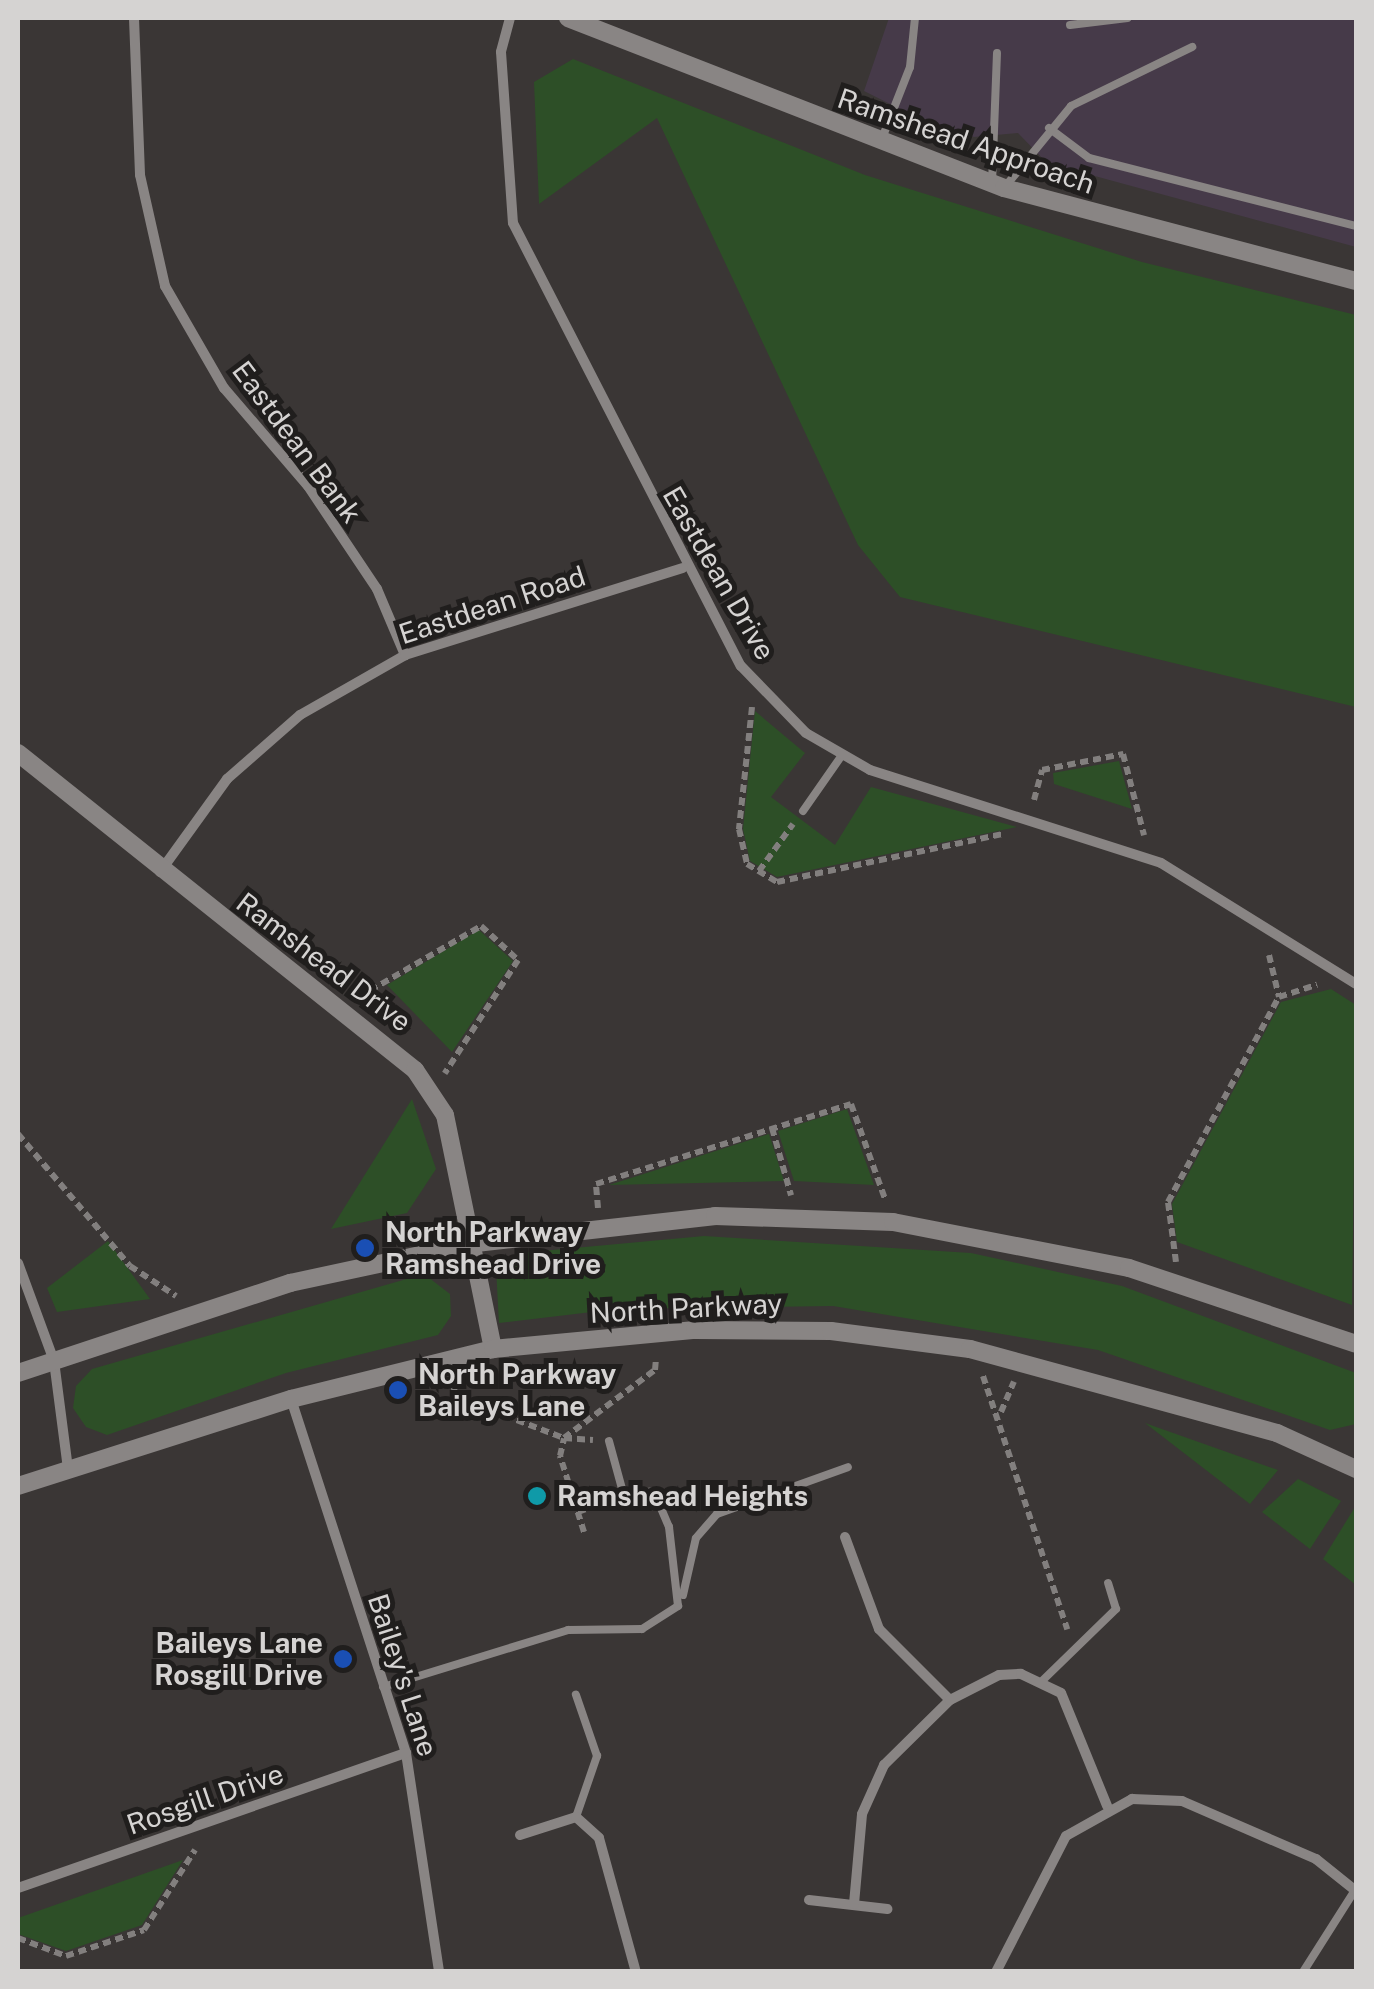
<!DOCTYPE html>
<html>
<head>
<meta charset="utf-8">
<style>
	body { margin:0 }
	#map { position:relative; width:1374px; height:1989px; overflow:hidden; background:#3a3635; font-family:"Public Sans",sans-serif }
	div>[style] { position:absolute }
	.industrial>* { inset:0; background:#463a49 }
	.green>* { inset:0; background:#2d4f27 }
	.path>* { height:6px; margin-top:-3px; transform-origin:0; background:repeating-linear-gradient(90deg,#827f7e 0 8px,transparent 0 13px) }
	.service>* { height:8px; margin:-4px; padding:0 4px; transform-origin:4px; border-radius:4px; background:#898584 }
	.minor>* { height:10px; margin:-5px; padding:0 5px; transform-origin:5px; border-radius:5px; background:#898584 }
	.tertiary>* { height:18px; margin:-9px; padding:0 9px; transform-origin:9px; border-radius:9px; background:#898584 }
	.dots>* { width:28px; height:28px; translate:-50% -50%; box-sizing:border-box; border:5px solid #201e1d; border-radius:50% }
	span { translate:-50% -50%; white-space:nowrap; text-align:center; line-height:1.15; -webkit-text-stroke:10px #201e1d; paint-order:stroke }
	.street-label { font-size:28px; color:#d5d3d2 }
	.poi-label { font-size:28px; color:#d5d3d2; font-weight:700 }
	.left { translate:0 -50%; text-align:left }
	.right { translate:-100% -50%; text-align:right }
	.frame { position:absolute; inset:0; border:20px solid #d5d3d2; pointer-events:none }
</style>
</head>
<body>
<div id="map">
	<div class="industrial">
		<i style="clip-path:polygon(889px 18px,1356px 18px,1356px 247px,1047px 163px,1018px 133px,974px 137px,912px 115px,864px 91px)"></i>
	</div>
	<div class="green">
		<i style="clip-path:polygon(573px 59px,865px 175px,1142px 262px,1356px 315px,1356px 707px,900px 597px,858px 545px,657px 118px,539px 204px,534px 82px)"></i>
		<i style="clip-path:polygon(755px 711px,805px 753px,771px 797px,835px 845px,871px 787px,1017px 827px,777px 877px,750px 861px,743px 829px)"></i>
		<i style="clip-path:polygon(1119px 761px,1132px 809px,1054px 784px,1053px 773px)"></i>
		<i style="clip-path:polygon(479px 930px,513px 961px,452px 1052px,387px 985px)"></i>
		<i style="clip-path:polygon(1331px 989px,1356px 1005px,1352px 1305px,1177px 1242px,1172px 1204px,1281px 1002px)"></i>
		<i style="clip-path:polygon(412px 1099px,436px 1169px,407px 1213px,331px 1229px)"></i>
		<i style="clip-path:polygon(847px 1109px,874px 1185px,794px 1181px,778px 1131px)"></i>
		<i style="clip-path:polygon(769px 1134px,784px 1181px,609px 1185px)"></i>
		<i style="clip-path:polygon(704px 1236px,971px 1253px,1122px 1286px,1356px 1373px,1356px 1424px,1330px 1430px,1098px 1350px,833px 1306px,617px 1309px,499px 1323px,496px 1268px,520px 1253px)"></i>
		<i style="clip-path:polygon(108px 1241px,150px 1299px,57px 1312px,47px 1288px)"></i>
		<i style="clip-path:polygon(424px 1274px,450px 1294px,451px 1316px,438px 1335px,286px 1373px,107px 1435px,86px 1427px,73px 1408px,76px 1386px,92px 1369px)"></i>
		<i style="clip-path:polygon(1145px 1423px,1278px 1470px,1250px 1504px)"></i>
		<i style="clip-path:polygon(1298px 1479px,1341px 1501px,1310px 1549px,1262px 1512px)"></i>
		<i style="clip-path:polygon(1355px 1507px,1356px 1508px,1356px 1585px,1323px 1559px)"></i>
		<i style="clip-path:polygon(183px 1860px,142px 1925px,66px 1951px,18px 1934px,18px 1918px)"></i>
	</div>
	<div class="path">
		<i style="left:752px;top:707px;width:123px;rotate:96.1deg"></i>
		<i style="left:739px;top:829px;width:36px;rotate:77deg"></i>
		<i style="left:747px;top:864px;width:35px;rotate:31deg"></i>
		<i style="left:777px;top:882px;width:230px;rotate:-12deg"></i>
		<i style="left:1034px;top:800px;width:31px;rotate:-75deg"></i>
		<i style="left:1042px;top:770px;width:83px;rotate:-11.2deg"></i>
		<i style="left:1123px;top:754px;width:84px;rotate:75.5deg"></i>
		<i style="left:759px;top:871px;width:58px;rotate:-54.1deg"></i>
		<i style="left:1269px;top:955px;width:43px;rotate:76.6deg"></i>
		<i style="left:359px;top:997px;width:141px;rotate:-30.2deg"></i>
		<i style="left:481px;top:926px;width:50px;rotate:42.6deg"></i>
		<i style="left:518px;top:960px;width:135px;rotate:122.9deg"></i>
		<i style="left:772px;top:1128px;width:70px;rotate:74.2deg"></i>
		<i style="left:18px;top:1134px;width:173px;rotate:49.7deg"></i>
		<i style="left:130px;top:1266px;width:55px;rotate:33.1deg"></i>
		<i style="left:598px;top:1208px;width:24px;rotate:-95deg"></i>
		<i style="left:596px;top:1184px;width:267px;rotate:-17.4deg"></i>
		<i style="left:851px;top:1104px;width:101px;rotate:70.3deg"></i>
		<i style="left:1176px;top:1262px;width:61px;rotate:-97.6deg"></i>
		<i style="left:1168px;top:1202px;width:233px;rotate:-61.6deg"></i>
		<i style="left:1279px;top:997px;width:40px;rotate:-18deg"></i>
		<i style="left:983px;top:1376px;width:267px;rotate:71.6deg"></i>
		<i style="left:453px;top:1384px;width:13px;rotate:77deg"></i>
		<i style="left:456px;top:1397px;width:116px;rotate:20.8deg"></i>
		<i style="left:564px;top:1438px;width:29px;rotate:4deg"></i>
		<i style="left:1001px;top:1412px;width:33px;rotate:-67deg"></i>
		<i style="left:578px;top:1512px;width:32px;rotate:-20deg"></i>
		<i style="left:584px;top:1532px;width:80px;rotate:-107.5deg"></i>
		<i style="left:560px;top:1456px;width:18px;rotate:-77deg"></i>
		<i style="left:564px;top:1438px;width:114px;rotate:-36.8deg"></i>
		<i style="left:655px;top:1370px;width:12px;rotate:-85deg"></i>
		<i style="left:18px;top:1938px;width:51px;rotate:20.6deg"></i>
		<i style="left:66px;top:1956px;width:82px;rotate:-18.4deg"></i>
		<i style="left:144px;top:1930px;width:95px;rotate:-57.5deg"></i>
	</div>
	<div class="service">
		<i style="left:1070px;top:25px;width:58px;rotate:-6.9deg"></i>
		<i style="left:1049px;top:128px;width:50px;rotate:36.9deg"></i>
		<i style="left:1089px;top:158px;width:276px;rotate:14.3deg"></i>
		<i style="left:881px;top:141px;width:79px;rotate:-68.6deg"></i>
		<i style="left:910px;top:67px;width:49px;rotate:-84.2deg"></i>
		<i style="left:992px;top:183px;width:130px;rotate:-87.8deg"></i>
		<i style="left:1004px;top:188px;width:106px;rotate:-50.7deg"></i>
		<i style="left:1071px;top:106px;width:135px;rotate:-26deg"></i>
		<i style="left:803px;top:811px;width:68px;rotate:-55.1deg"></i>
		<i style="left:683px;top:1595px;width:58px;rotate:-77.2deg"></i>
		<i style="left:696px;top:1538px;width:32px;rotate:-49deg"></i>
		<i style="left:717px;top:1514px;width:139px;rotate:-19.7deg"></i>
		<i style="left:1043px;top:1680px;width:102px;rotate:-44.2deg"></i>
		<i style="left:1116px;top:1609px;width:27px;rotate:-107deg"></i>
		<i style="left:383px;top:1687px;width:194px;rotate:-17.1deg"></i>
		<i style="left:568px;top:1630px;width:74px;rotate:-0.8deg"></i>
		<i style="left:642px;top:1629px;width:43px;rotate:-32.6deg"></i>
		<i style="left:678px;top:1606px;width:80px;rotate:-96.5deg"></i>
		<i style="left:669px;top:1527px;width:39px;rotate:-113deg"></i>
		<i style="left:654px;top:1491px;width:30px;rotate:171deg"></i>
		<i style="left:624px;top:1496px;width:57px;rotate:-105.3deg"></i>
		<i style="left:576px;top:1817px;width:65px;rotate:-71deg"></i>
		<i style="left:597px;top:1756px;width:65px;rotate:-109deg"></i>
		<i style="left:1303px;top:1972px;width:97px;rotate:-57.6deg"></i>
	</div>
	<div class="minor">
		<i style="left:134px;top:18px;width:157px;rotate:87.8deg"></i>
		<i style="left:140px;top:175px;width:114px;rotate:77.3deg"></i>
		<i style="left:165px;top:286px;width:118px;rotate:60deg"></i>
		<i style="left:224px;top:388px;width:129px;rotate:49.4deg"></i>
		<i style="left:308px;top:486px;width:124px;rotate:56.2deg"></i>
		<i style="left:377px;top:589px;width:72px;rotate:67deg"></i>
		<i style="left:510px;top:18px;width:35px;rotate:105deg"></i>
		<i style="left:501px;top:52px;width:171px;rotate:86deg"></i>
		<i style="left:513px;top:223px;width:498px;rotate:62.8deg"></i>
		<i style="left:741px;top:666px;width:93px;rotate:45.9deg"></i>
		<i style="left:806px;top:733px;width:74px;rotate:30deg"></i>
		<i style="left:870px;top:770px;width:305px;rotate:17.7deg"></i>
		<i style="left:1161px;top:863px;width:229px;rotate:31.8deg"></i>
		<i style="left:160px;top:872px;width:115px;rotate:-54.2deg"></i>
		<i style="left:227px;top:779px;width:97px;rotate:-41.2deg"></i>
		<i style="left:300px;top:715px;width:121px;rotate:-29.7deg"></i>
		<i style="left:405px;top:655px;width:291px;rotate:-17.4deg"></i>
		<i style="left:18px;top:1263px;width:104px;rotate:69.8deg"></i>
		<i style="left:54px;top:1361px;width:109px;rotate:82.6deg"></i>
		<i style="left:291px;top:1399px;width:372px;rotate:72deg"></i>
		<i style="left:406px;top:1753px;width:221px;rotate:81.4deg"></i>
		<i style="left:845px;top:1537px;width:98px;rotate:69.7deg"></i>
		<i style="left:879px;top:1629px;width:100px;rotate:45deg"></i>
		<i style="left:520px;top:1835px;width:59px;rotate:-17.8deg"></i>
		<i style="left:576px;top:1817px;width:31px;rotate:42deg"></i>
		<i style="left:599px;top:1838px;width:139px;rotate:74.6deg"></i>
		<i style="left:18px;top:1888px;width:411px;rotate:-19.2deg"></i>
		<i style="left:809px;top:1900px;width:79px;rotate:6.6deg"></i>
		<i style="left:854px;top:1904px;width:90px;rotate:-84.9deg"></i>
		<i style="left:862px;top:1814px;width:54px;rotate:-65.8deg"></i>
		<i style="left:884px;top:1765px;width:93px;rotate:-44.6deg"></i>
		<i style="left:950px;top:1700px;width:55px;rotate:-27deg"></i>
		<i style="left:999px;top:1675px;width:22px;rotate:-3deg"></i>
		<i style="left:1021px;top:1674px;width:44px;rotate:25.4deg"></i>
		<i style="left:1061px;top:1693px;width:122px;rotate:67.8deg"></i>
		<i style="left:996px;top:1972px;width:153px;rotate:-62.8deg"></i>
		<i style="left:1066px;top:1836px;width:76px;rotate:-29.3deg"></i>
		<i style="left:1132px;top:1799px;width:50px;rotate:2.3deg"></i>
		<i style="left:1182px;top:1801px;width:146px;rotate:23.4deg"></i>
		<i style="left:1316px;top:1859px;width:51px;rotate:38.7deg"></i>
	</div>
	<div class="tertiary">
		<i style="left:568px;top:18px;width:468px;rotate:21.3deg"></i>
		<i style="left:1004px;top:188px;width:364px;rotate:14.8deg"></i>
		<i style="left:18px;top:753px;width:508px;rotate:38.61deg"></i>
		<i style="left:415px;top:1070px;width:54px;rotate:56.3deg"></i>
		<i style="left:445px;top:1115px;width:239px;rotate:78.4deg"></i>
		<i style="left:18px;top:1373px;width:287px;rotate:-18.3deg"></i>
		<i style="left:290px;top:1283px;width:190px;rotate:-12.1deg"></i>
		<i style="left:476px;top:1243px;width:241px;rotate:-6.4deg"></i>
		<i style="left:715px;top:1216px;width:178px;rotate:1.9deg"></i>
		<i style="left:893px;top:1222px;width:240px;rotate:11deg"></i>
		<i style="left:1129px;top:1268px;width:239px;rotate:18.5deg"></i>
		<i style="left:18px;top:1486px;width:287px;rotate:-17.7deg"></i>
		<i style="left:291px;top:1399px;width:208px;rotate:-13.9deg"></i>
		<i style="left:493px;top:1349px;width:203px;rotate:-5.4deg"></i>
		<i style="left:695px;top:1330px;width:136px;rotate:0.4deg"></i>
		<i style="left:831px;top:1331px;width:140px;rotate:7.4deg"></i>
		<i style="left:970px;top:1349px;width:318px;rotate:15.3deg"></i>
		<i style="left:1277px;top:1433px;width:87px;rotate:24.5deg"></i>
	</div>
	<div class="dots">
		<i style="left:365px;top:1248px;background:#1a4fb4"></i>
		<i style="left:398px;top:1390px;background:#1a4fb4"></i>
		<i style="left:537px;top:1496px;background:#0f9aa8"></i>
		<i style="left:343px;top:1659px;background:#1a4fb4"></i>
	</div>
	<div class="street-label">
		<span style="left:966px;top:141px;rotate:19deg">Ramshead Approach</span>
		<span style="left:297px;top:442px;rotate:53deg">Eastdean Bank</span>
		<span style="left:719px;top:573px;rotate:60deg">Eastdean Drive</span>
		<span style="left:492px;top:605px;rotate:-18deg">Eastdean Road</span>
		<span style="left:324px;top:962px;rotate:37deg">Ramshead Drive</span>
		<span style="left:686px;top:1308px;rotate:-3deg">North Parkway</span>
		<span style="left:403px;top:1675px;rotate:72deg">Bailey's Lane</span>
		<span style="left:205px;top:1799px;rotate:-19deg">Rosgill Drive</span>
	</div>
	<div class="poi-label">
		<span class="left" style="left:385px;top:1248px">North Parkway<br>Ramshead Drive</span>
		<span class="left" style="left:418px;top:1390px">North Parkway<br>Baileys Lane</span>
		<span class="left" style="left:557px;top:1496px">Ramshead Heights</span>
		<span class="right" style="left:323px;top:1659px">Baileys Lane<br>Rosgill Drive</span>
	</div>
	<div class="frame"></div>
</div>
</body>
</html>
